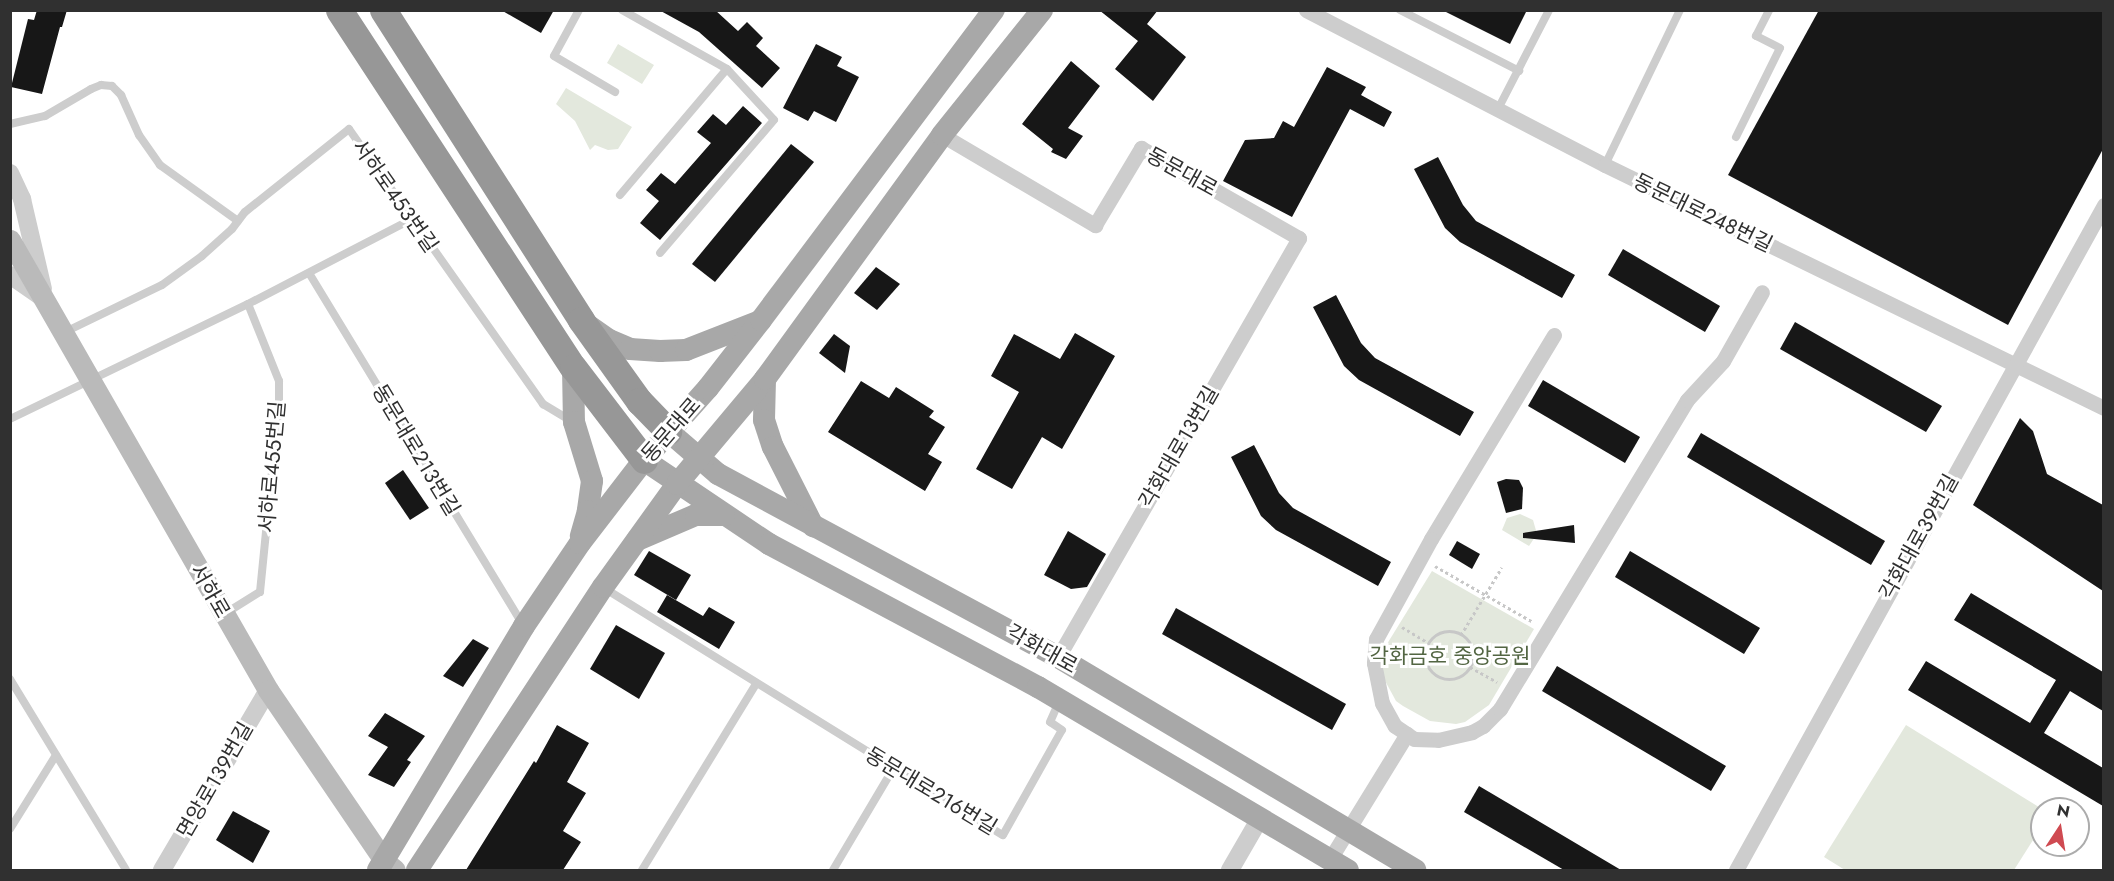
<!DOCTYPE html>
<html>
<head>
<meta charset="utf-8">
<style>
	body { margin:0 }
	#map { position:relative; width:2114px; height:881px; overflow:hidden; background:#fff; font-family:Jost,"Noto Sans KR",sans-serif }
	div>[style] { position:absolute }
	.green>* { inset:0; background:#e3e8dd }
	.building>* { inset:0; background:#171717 }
	.path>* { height:3px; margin-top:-1.5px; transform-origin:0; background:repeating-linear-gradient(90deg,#c7c7c7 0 3px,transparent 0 6px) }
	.path>.ring { margin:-1.5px; padding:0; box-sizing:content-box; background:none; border:3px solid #c7c7c7; border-radius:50% }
	.service>* { height:8px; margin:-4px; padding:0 4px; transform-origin:4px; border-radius:4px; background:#cdcdcd }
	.minor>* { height:15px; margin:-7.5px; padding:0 7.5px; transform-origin:7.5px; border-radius:7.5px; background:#cdcdcd }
	.tertiary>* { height:18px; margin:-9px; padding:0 9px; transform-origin:9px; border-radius:9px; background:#cdcdcd }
	.secondary>* { height:21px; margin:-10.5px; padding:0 10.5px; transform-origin:10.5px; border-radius:10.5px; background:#bababa }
	.primary>* { height:22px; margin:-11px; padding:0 11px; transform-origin:11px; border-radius:11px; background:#a8a8a8 }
	.motorway>* { height:27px; margin:-13.5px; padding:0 13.5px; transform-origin:13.5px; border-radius:13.5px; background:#979797 }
	span { translate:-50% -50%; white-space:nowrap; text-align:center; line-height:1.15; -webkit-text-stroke:6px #fff; paint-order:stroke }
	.street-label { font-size:21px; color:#303030 }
	.park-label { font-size:21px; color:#536643 }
	.frame { position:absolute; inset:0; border:12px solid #303030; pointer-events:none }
	.north { position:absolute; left:2030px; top:797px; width:60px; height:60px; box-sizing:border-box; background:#fff; border:2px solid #acacac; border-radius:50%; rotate:12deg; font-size:16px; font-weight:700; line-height:24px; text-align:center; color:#303030 }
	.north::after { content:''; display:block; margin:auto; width:21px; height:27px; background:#cf4a51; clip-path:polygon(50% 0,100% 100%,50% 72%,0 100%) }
</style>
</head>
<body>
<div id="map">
	<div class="green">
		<i style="clip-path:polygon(618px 44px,654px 65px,642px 84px,607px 63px)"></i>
		<i style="clip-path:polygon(566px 88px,632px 127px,618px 149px,608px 150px,595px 145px,590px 150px,575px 121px,556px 104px)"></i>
		<i style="clip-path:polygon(1520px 514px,1533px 520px,1537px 534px,1529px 546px,1502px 530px,1507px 518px)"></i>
		<i style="clip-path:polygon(1432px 571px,1534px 629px,1489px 705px,1465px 722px,1456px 724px,1430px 721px,1403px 706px,1396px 701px,1383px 677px,1382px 666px,1387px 644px)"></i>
		<i style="clip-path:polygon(1906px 725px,2042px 809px,2042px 826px,2014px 870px,1845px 870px,1824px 857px)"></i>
	</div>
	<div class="building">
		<i style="clip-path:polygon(37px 10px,67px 10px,62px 27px,60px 27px,42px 94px,11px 87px,28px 19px,34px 20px)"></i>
		<i style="clip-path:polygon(501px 10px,554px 10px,541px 33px)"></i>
		<i style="clip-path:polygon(659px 10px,715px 10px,738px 31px,747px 22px,763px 38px,756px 46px,780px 68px,762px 88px,699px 32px)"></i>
		<i style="clip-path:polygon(1099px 10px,1158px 10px,1147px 24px,1186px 57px,1153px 101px,1115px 69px,1138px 41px)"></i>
		<i style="clip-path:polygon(1442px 10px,1527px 10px,1510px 44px)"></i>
		<i style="clip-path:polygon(1819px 10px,2103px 10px,2103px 149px,2008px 325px,1728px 175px)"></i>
		<i style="clip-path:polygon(816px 44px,842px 57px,837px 66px,859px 77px,836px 122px,814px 111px,808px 121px,783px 108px)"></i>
		<i style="clip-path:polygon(1071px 61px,1100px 86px,1068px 128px,1083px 136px,1066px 159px,1051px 152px,1053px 149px,1022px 124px)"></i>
		<i style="clip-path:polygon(1327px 67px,1366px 87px,1361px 95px,1392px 112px,1384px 127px,1350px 109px,1292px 217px,1223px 181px,1245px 140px,1274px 138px,1283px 121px,1294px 127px)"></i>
		<i style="clip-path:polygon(743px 106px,762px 123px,660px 240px,640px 223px,659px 201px,646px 190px,661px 173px,675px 184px,711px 143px,697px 132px,713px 114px,726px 125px)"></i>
		<i style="clip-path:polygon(791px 144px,814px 162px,715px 282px,692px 264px)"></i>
		<i style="clip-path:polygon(1438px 157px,1463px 205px,1476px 221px,1575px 275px,1562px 298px,1460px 242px,1445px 228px,1414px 169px)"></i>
		<i style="clip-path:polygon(1623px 249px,1720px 306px,1705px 332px,1608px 275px)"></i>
		<i style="clip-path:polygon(876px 267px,900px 284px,877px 310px,854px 293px)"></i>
		<i style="clip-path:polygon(1336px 295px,1361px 343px,1375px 358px,1474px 412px,1460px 436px,1359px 380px,1344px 366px,1313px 307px)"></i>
		<i style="clip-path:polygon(1795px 322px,1942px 406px,1926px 432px,1780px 349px)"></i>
		<i style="clip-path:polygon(1075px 333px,1115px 356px,1062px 449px,1042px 437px,1012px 489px,976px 469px,1019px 392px,991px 376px,1014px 334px,1060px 359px)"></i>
		<i style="clip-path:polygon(834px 334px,850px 346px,845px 373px,819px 353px)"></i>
		<i style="clip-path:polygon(1543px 380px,1640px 437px,1625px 463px,1528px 406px)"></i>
		<i style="clip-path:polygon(861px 381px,889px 398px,896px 387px,934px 411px,929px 417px,945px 427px,928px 454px,942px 462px,925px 491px,828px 432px)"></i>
		<i style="clip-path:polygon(2020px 418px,2033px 431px,2047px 474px,2103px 505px,2103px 591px,1973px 505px)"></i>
		<i style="clip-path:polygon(1701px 433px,1885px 541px,1871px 565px,1687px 457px)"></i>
		<i style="clip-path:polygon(1254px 445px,1279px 493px,1293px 508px,1391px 562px,1378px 586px,1276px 530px,1261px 516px,1231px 457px)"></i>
		<i style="clip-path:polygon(403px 470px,429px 508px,410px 520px,385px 483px)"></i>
		<i style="clip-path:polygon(1506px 479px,1519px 480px,1523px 488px,1522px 509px,1506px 513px,1497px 482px)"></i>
		<i style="clip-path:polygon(1574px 525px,1575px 543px,1523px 538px,1523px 533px)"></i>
		<i style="clip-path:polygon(1068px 531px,1106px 554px,1087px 587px,1071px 589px,1044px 575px)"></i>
		<i style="clip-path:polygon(1457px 541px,1480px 554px,1472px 569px,1449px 555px)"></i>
		<i style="clip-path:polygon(649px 551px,691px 575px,676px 600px,634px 575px)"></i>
		<i style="clip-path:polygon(1630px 551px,1760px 628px,1744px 654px,1615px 577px)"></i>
		<i style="clip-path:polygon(1971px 593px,2103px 672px,2103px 711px,2070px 691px,2044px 733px,2103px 768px,2103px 806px,1908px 690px,1926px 661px,2030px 723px,2056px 680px,1954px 620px)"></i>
		<i style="clip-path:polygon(667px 595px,703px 616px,709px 607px,735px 622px,719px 649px,657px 612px)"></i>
		<i style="clip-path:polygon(1176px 608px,1346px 704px,1332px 730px,1162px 634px)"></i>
		<i style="clip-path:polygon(616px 625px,665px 653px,639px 699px,590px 669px)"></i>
		<i style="clip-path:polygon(473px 639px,489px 648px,463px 687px,443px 676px)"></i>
		<i style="clip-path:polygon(1557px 666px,1726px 766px,1711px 791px,1542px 691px)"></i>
		<i style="clip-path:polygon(385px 713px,425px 736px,407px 760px,411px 762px,394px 787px,368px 775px,388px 747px,368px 736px)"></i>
		<i style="clip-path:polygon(557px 725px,589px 743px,567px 782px,586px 793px,563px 831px,581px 842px,563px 870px,466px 870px,534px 761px,536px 763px)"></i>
		<i style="clip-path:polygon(1479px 786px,1621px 870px,1564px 870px,1464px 812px)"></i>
		<i style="clip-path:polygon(233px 811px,270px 831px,253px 863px,216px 840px)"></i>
	</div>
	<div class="path">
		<i style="left:1435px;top:566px;width:113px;rotate:29.7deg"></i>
		<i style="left:1402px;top:627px;width:31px;rotate:31deg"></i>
		<i class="ring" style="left:1425px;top:631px;width:45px;height:45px"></i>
		<i style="left:1461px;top:635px;width:79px;rotate:-58.9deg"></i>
		<i style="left:1470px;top:667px;width:31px;rotate:29deg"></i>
	</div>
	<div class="service">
		<i style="left:579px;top:10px;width:52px;rotate:118.5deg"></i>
		<i style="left:554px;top:56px;width:71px;rotate:30.5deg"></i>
		<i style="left:622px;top:10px;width:120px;rotate:29.3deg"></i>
		<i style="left:727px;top:69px;width:69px;rotate:47.3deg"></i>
		<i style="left:774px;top:120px;width:175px;rotate:130.6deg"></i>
		<i style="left:1400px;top:10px;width:134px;rotate:27.1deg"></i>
		<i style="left:1498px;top:109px;width:111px;rotate:-62.7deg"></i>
		<i style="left:10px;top:124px;width:36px;rotate:-13deg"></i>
		<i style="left:45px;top:116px;width:53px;rotate:-30.4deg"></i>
		<i style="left:91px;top:89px;width:11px;rotate:-22deg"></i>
		<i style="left:101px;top:85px;width:11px;rotate:5deg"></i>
		<i style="left:112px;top:86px;width:13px;rotate:45deg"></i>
		<i style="left:121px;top:95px;width:44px;rotate:65.8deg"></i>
		<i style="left:139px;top:135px;width:37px;rotate:55deg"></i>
		<i style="left:160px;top:165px;width:96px;rotate:35.7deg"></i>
		<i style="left:1736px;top:137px;width:99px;rotate:-63.7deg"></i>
		<i style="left:1780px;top:48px;width:27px;rotate:-153deg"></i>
		<i style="left:1756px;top:36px;width:29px;rotate:-63deg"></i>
		<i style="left:1605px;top:165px;width:172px;rotate:-64.2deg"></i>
		<i style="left:620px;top:195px;width:165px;rotate:-49.7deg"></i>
		<i style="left:309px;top:273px;width:410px;rotate:58.7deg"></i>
		<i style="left:65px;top:332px;width:108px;rotate:-25.9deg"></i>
		<i style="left:162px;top:285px;width:49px;rotate:-35.9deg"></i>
		<i style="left:202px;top:256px;width:40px;rotate:-42deg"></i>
		<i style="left:232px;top:229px;width:21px;rotate:-53deg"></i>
		<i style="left:245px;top:212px;width:133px;rotate:-38.6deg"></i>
		<i style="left:349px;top:129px;width:337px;rotate:54.8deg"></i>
		<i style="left:543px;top:404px;width:31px;rotate:31deg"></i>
		<i style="left:10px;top:419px;width:264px;rotate:-25.8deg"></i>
		<i style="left:248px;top:304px;width:182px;rotate:-27.4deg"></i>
		<i style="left:604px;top:588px;width:469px;rotate:31.8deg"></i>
		<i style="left:1003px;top:835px;width:120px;rotate:-60.7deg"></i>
		<i style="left:1062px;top:730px;width:14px;rotate:-146deg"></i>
		<i style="left:1050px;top:722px;width:22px;rotate:-66deg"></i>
		<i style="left:226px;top:613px;width:40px;rotate:-32deg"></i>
		<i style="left:260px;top:592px;width:192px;rotate:-84.3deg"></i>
		<i style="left:279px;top:401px;width:20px;rotate:-90deg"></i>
		<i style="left:279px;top:381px;width:83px;rotate:-111.9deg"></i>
		<i style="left:10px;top:679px;width:223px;rotate:58.7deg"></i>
		<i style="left:10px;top:829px;width:87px;rotate:-58.1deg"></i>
		<i style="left:642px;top:870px;width:218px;rotate:-58.5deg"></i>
		<i style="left:833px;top:870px;width:117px;rotate:-59.3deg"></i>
	</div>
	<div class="minor">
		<i style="left:1306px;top:10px;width:337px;rotate:27.4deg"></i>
		<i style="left:1605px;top:165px;width:555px;rotate:25.96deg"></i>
		<i style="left:942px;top:135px;width:178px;rotate:30.5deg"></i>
		<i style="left:1095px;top:225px;width:90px;rotate:-59.1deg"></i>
		<i style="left:1141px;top:148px;width:182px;rotate:29.7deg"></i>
		<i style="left:1299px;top:238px;width:483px;rotate:119.9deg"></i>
		<i style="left:1554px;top:335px;width:238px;rotate:121.1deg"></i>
		<i style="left:1431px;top:539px;width:114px;rotate:118.8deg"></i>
		<i style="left:1376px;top:639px;width:24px;rotate:95deg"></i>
		<i style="left:1374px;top:663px;width:41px;rotate:78.7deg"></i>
		<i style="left:1382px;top:703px;width:26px;rotate:61deg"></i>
		<i style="left:1395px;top:726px;width:23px;rotate:34deg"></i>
		<i style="left:1414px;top:739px;width:24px;rotate:2deg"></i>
		<i style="left:1438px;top:740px;width:35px;rotate:-13deg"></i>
		<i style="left:1472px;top:732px;width:13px;rotate:-29deg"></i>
		<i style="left:1483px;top:726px;width:24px;rotate:-45deg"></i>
		<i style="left:1500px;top:709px;width:361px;rotate:-58.8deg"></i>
		<i style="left:1687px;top:400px;width:53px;rotate:-47.3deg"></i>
		<i style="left:1723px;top:361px;width:79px;rotate:-60.5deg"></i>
		<i style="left:1330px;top:859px;width:147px;rotate:-58.4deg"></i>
		<i style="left:1736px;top:870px;width:760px;rotate:-61.04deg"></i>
	</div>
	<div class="tertiary">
		<i style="left:10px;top:173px;width:29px;rotate:65deg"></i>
		<i style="left:22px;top:199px;width:92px;rotate:76.9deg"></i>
		<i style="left:10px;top:275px;width:40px;rotate:34.9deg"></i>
		<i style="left:162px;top:870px;width:209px;rotate:-59.5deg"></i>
		<i style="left:1230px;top:870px;width:58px;rotate:-59.9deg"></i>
	</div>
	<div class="secondary">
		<i style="left:10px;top:240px;width:519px;rotate:60.17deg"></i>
		<i style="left:268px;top:690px;width:207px;rotate:55.8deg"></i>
		<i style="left:384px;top:861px;width:14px;rotate:39deg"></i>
	</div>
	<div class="primary">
		<i style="left:589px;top:326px;width:24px;rotate:35deg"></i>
		<i style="left:609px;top:340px;width:23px;rotate:23deg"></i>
		<i style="left:630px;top:349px;width:30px;rotate:4deg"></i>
		<i style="left:660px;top:351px;width:26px;rotate:-2deg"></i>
		<i style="left:686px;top:350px;width:79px;rotate:-21.4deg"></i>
		<i style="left:573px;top:367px;width:55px;rotate:89deg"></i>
		<i style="left:574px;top:422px;width:62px;rotate:73deg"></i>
		<i style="left:592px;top:481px;width:30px;rotate:98deg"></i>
		<i style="left:588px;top:511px;width:26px;rotate:106deg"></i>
		<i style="left:765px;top:379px;width:41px;rotate:91.4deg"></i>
		<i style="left:764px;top:420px;width:28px;rotate:72deg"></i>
		<i style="left:773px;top:447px;width:89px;rotate:63.1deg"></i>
		<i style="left:668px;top:431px;width:66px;rotate:40.7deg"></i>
		<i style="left:718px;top:474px;width:386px;rotate:28.3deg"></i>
		<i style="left:1058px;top:657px;width:416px;rotate:30.8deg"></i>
		<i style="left:644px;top:460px;width:151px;rotate:33.9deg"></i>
		<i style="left:769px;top:544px;width:305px;rotate:28deg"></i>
		<i style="left:1038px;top:687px;width:360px;rotate:30.6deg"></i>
		<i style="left:637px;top:540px;width:64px;rotate:-23deg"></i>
		<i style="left:696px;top:515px;width:28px"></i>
		<i style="left:378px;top:870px;width:284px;rotate:-59.1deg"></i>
		<i style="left:524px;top:626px;width:100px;rotate:-56deg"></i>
		<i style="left:580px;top:543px;width:105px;rotate:-52.4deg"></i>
		<i style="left:644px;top:460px;width:96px;rotate:-48.4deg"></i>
		<i style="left:708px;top:388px;width:86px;rotate:-52.1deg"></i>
		<i style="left:761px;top:320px;width:388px;rotate:-53.1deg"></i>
		<i style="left:417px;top:870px;width:339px;rotate:-56.7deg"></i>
		<i style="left:603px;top:587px;width:127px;rotate:-54.3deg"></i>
		<i style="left:677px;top:484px;width:137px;rotate:-50deg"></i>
		<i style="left:765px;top:379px;width:301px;rotate:-54deg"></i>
		<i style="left:942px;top:135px;width:160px;rotate:-51.3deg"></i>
	</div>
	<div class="motorway">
		<i style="left:339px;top:10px;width:427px;rotate:56.8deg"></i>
		<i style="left:573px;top:367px;width:117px;rotate:52.6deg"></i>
		<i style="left:383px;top:10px;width:368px;rotate:57.4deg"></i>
		<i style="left:581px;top:320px;width:100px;rotate:54.4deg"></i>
		<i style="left:639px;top:401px;width:42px;rotate:46deg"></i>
	</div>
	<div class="street-label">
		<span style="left:1182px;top:172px;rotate:29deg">동문대로</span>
		<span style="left:395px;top:196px;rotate:55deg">서하로453번길</span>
		<span style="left:1703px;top:213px;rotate:26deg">동문대로248번길</span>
		<span style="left:671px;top:430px;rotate:-49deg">동문대로</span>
		<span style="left:1179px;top:447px;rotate:-60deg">각화대로13번길</span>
		<span style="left:416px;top:450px;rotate:59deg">동문대로213번길</span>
		<span style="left:272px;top:467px;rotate:-85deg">서하로455번길</span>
		<span style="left:1919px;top:537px;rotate:-61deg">각화대로39번길</span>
		<span style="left:210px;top:591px;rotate:60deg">서하로</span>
		<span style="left:1042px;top:649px;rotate:29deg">각화대로</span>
		<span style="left:215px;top:780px;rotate:-60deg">면앙로139번길</span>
		<span style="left:931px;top:791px;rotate:31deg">동문대로216번길</span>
	</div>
	<div class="park-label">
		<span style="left:1450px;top:656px">각화금호 중앙공원</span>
	</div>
	<div class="frame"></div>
	<div class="north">N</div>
</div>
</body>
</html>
